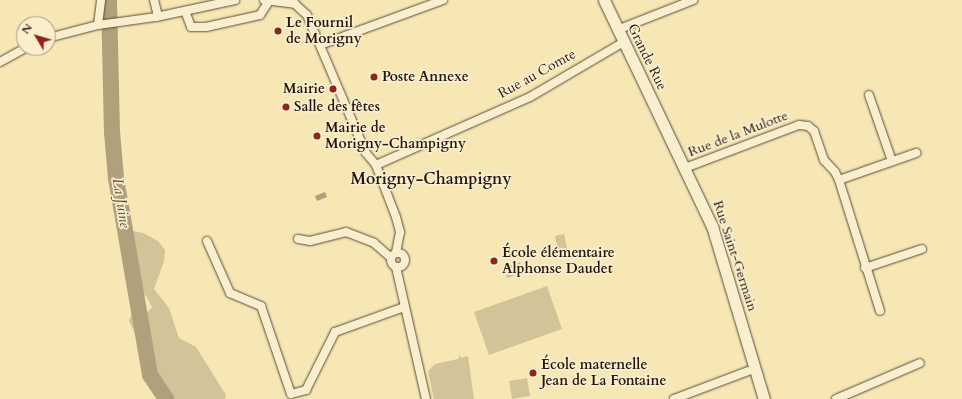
<!DOCTYPE html>
<html>
<head>
<meta charset="utf-8">
<style>
	body { margin:0 }
	#map { position:relative; width:962px; height:399px; overflow:hidden; background:#f6e7b5; font-family:Cardo,serif }
	div>[style] { position:absolute }
	.green>* { inset:0; background:#d3c398 }
	.water>* { inset:0; background:#b0a07c }
	.river>* { height:16px; margin:-8px; padding:0 8px; transform-origin:8px; border-radius:8px; background:#b0a07c }
	.roads { filter:drop-shadow(0 0 1px #5b4a36) drop-shadow(0 0 1px #5b4a36) }
	.minor>* { height:8px; margin:-4px; padding:0 4px; transform-origin:4px; border-radius:4px; background:#f9efcf }
	.minor>.ring { margin:-4px; padding:0; box-sizing:content-box; background:none; border:8px solid #f9efcf; border-radius:50% }
	.secondary>* { height:11px; margin:-5.5px; padding:0 5.5px; transform-origin:5.5px; border-radius:5.5px; background:#f9efcf }
	.dots>* { width:11px; height:11px; translate:-50% -50%; box-sizing:border-box; border:2px solid #f9efcf; border-radius:50% }
	span { translate:-50% -50%; white-space:nowrap; text-align:center; line-height:1.15; -webkit-text-stroke:3.5px #f9efcf; paint-order:stroke }
	.poi-label { font-size:14px; color:#27160c; font-weight:700 }
	.left { translate:0 -50%; text-align:left }
	.right { translate:-100% -50%; text-align:right }
	.street-label { font-size:14px; color:#27160c }
	.water-label { font-size:15px; color:#5e4d39; font-style:italic }
	.quarter-label { font-size:16px; color:#27160c; font-weight:700 }
	.north { position:absolute; left:16px; top:16px; width:40px; height:40px; box-sizing:border-box; background:#f9efcf; border:1px solid #a59881; border-radius:50%; rotate:308deg; font-size:11px; font-weight:700; line-height:16px; text-align:center; color:#27160c }
	.north::after { content:''; display:block; margin:auto; width:14px; height:18px; background:#8f2418; clip-path:polygon(50% 0,100% 100%,50% 72%,0 100%) }
</style>
</head>
<body>
<div id="map">
	<div class="green">
		<i style="clip-path:polygon(133px 231px,143px 233px,158px 241px,165px 250px,164px 261px,154px 289px,169px 308px,179px 338px,196px 347px,226px 395px,225px 399px,163px 399px,150px 383px,140px 360px,137px 337px,129px 321px,133px 311px,148px 312px,152px 307px,146px 296px,128px 277px,127px 267px)"></i>
		<i style="clip-path:polygon(564px 234px,567px 248px,558px 250px,555px 236px)"></i>
		<i style="clip-path:polygon(520px 262px,524px 272px,507px 278px,504px 269px)"></i>
		<i style="clip-path:polygon(547px 286px,562px 329px,489px 355px,474px 312px)"></i>
		<i style="clip-path:polygon(460px 355px,461px 358px,468px 356px,474px 399px,434px 399px,428px 371px,435px 364px,458px 359px)"></i>
		<i style="clip-path:polygon(527px 378px,530px 396px,512px 399px,509px 381px)"></i>
	</div>
	<div class="water">
		<i style="clip-path:polygon(325px 192px,327px 197px,317px 201px,315px 196px)"></i>
	</div>
	<div class="river">
		<i style="left:109px;top:0;width:132px;rotate:88.7deg"></i>
		<i style="left:112px;top:132px;width:46px;rotate:85deg"></i>
		<i style="left:116px;top:178px;width:200px;rotate:80.2deg"></i>
		<i style="left:150px;top:375px;width:29px;rotate:56deg"></i>
	</div>
	<div class="roads">
		<div class="minor">
			<i style="left:154px;top:0;width:16px;rotate:76deg"></i>
			<i style="left:264px;top:0;width:31px;rotate:7deg"></i>
			<i style="left:295px;top:4px;width:16px;rotate:43deg"></i>
			<i style="left:307px;top:15px;width:150px;rotate:66.9deg"></i>
			<i style="left:366px;top:153px;width:16px;rotate:50deg"></i>
			<i style="left:376px;top:165px;width:56px;rotate:69deg"></i>
			<i style="left:396px;top:217px;width:16px;rotate:75deg"></i>
			<i style="left:400px;top:232px;width:20px;rotate:101deg"></i>
			<i style="left:185px;top:11px;width:17px;rotate:69deg"></i>
			<i style="left:191px;top:27px;width:15px"></i>
			<i style="left:206px;top:27px;width:55px;rotate:-12.5deg"></i>
			<i style="left:260px;top:15px;width:17px;rotate:-57deg"></i>
			<i style="left:98px;top:25px;width:25px;rotate:-83deg"></i>
			<i style="left:617px;top:30px;width:82px;rotate:-21.5deg"></i>
			<i style="left:48px;top:38px;width:52px;rotate:-14.6deg"></i>
			<i style="left:98px;top:25px;width:59px;rotate:-7.9deg"></i>
			<i style="left:156px;top:17px;width:81px;rotate:-12.1deg"></i>
			<i style="left:320px;top:45px;width:131px;rotate:-20.1deg"></i>
			<i style="left:0;top:62px;width:29px;rotate:-29deg"></i>
			<i style="left:869px;top:95px;width:70px;rotate:70.8deg"></i>
			<i style="left:376px;top:165px;width:168px;rotate:-23.8deg"></i>
			<i style="left:530px;top:97px;width:107px;rotate:-30.4deg"></i>
			<i style="left:685px;top:168px;width:122px;rotate:-20.7deg"></i>
			<i style="left:799px;top:125px;width:9px;rotate:6deg"></i>
			<i style="left:808px;top:126px;width:8px;rotate:40deg"></i>
			<i style="left:814px;top:131px;width:31px;rotate:71deg"></i>
			<i style="left:824px;top:160px;width:16px;rotate:47deg"></i>
			<i style="left:835px;top:172px;width:9px;rotate:63deg"></i>
			<i style="left:839px;top:180px;width:137px;rotate:72.6deg"></i>
			<i style="left:839px;top:180px;width:82px;rotate:-19.3deg"></i>
			<i style="left:298px;top:239px;width:12px;rotate:9deg"></i>
			<i style="left:310px;top:241px;width:37px;rotate:-14deg"></i>
			<i style="left:346px;top:232px;width:30px;rotate:21deg"></i>
			<i style="left:374px;top:243px;width:21px;rotate:41deg"></i>
			<i style="left:207px;top:241px;width:57px;rotate:66.1deg"></i>
			<i style="left:230px;top:293px;width:34px;rotate:23deg"></i>
			<i style="left:261px;top:306px;width:93px;rotate:71.2deg"></i>
			<i style="left:291px;top:394px;width:16px;rotate:-15deg"></i>
			<i style="left:306px;top:390px;width:65px;rotate:-63.4deg"></i>
			<i style="left:335px;top:332px;width:73px;rotate:-19.9deg"></i>
			<i class="ring" style="left:391px;top:253px;width:6px;height:6px"></i>
			<i style="left:396px;top:267px;width:135px;rotate:77.2deg"></i>
			<i style="left:865px;top:268px;width:60px;rotate:-18.4deg"></i>
			<i style="left:674px;top:399px;width:85px;rotate:-20.6deg"></i>
			<i style="left:836px;top:399px;width:91px;rotate:-23.2deg"></i>
		</div>
		<div class="secondary">
			<i style="left:604px;top:0;width:250px;rotate:64.5deg"></i>
			<i style="left:712px;top:226px;width:181px;rotate:73.3deg"></i>
		</div>
	</div>
	<div class="dots">
		<i style="left:278px;top:31px;background:#8f2418"></i>
		<i style="left:374px;top:77px;background:#8f2418"></i>
		<i style="left:333px;top:89px;background:#8f2418"></i>
		<i style="left:286px;top:107px;background:#8f2418"></i>
		<i style="left:317px;top:136px;background:#8f2418"></i>
		<i style="left:494px;top:261px;background:#8f2418"></i>
		<i style="left:533px;top:373px;background:#8f2418"></i>
	</div>
	<div class="poi-label">
		<span class="left" style="left:286px;top:31px">Le Fournil<br>de Morigny</span>
		<span class="left" style="left:382px;top:77px">Poste Annexe</span>
		<span class="right" style="left:325px;top:89px">Mairie</span>
		<span class="left" style="left:294px;top:107px">Salle des fêtes</span>
		<span class="left" style="left:325px;top:136px">Mairie de<br>Morigny-Champigny</span>
		<span class="left" style="left:502px;top:261px">École élémentaire<br>Alphonse Daudet</span>
		<span class="left" style="left:541px;top:373px">École maternelle<br>Jean de La Fontaine</span>
	</div>
	<div class="street-label">
		<span style="left:647px;top:57px;rotate:64deg">Grande Rue</span>
		<span style="left:537px;top:74px;rotate:-29deg">Rue au Comte</span>
		<span style="left:738px;top:134px;rotate:-21deg">Rue de la Mulotte</span>
		<span style="left:735px;top:256px;rotate:72deg">Rue Saint-Germain</span>
	</div>
	<div class="water-label">
		<span style="left:121px;top:203px;rotate:81deg">La Juine</span>
	</div>
	<div class="quarter-label">
		<span style="left:431px;top:179px">Morigny-Champigny</span>
	</div>
	<div class="north">N</div>
</div>
</body>
</html>
